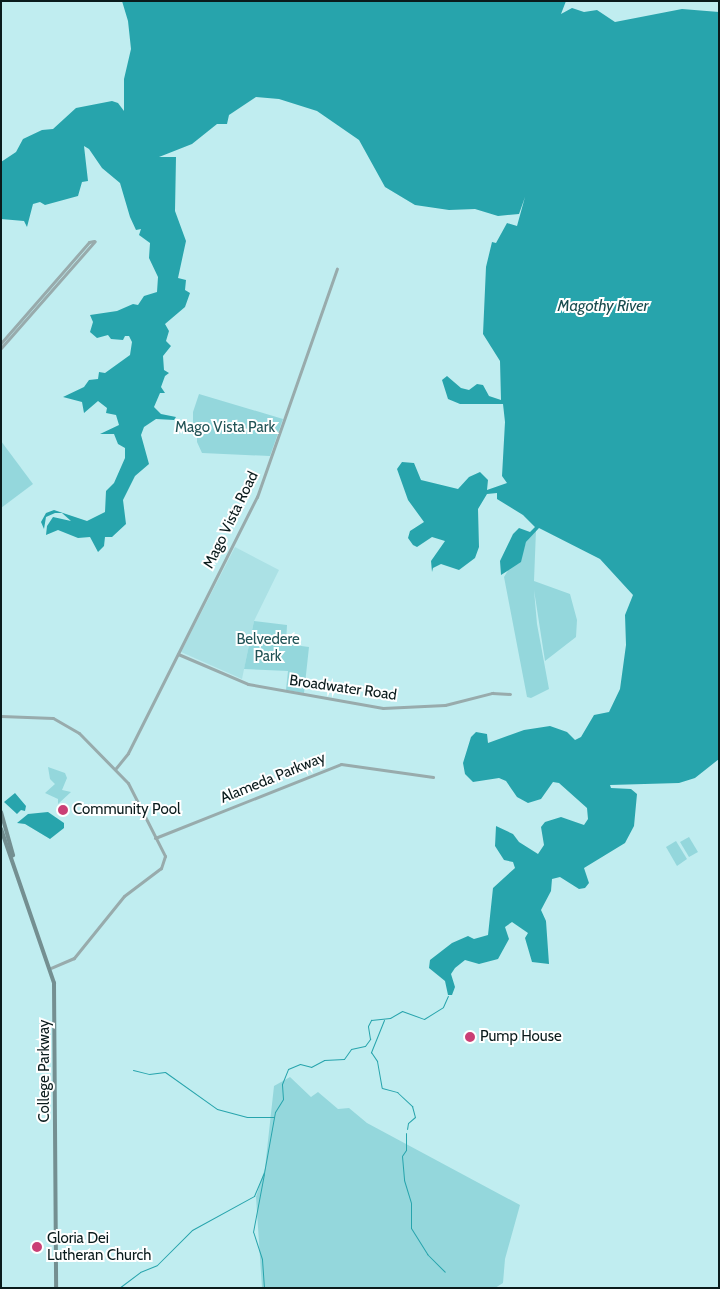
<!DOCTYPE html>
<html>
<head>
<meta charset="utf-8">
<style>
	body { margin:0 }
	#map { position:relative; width:720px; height:1289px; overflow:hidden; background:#c0edf0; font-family:Cabin,sans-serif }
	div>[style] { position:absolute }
	.built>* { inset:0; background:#abe1e5 }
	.green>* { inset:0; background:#94d7dc }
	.water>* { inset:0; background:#27a4ac }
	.stream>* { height:1px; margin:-0.5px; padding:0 0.5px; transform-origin:0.5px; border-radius:0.5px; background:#27a4ac }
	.tertiary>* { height:3px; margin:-1.5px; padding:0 1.5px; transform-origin:1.5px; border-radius:1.5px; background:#98abac }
	.secondary>* { height:4px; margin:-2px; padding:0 2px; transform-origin:2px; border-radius:2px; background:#748f91 }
	.dots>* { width:14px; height:14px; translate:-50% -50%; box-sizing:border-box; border:2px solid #fff; border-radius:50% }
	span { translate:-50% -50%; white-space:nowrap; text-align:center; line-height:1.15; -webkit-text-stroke:4px #fff; paint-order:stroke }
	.park-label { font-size:15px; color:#215356 }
	.street-label { font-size:15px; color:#0a1b1c }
	.poi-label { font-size:15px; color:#0a1b1c }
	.left { translate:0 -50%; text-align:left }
	.water-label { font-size:16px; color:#194c4f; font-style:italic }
	.frame { position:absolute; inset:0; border:2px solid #0a1b1c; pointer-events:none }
</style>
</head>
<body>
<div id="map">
	<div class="built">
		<i style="clip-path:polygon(235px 547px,279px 570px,254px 621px,242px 679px,181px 652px)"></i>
	</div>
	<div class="green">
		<i style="clip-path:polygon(199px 394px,283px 419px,270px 456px,202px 453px,197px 442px,197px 431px,193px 427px,193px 412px)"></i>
		<i style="clip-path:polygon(1px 441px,33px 484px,1px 508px)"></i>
		<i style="clip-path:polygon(536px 530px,534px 581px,570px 594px,577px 620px,576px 637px,545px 661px,534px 590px,537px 624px,549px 689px,531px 698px,527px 697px,504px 577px,510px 567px,519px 563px,526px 542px)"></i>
		<i style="clip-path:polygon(254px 621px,287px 625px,286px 644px,309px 647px,304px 693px,286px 690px,288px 671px,244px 669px)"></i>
		<i style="clip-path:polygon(48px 767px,65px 773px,67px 778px,62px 790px,71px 792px,58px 804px,58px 799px,45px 793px,55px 784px,50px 779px)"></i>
		<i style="clip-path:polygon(689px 837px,698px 852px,689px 857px,680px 842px)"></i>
		<i style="clip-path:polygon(676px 841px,687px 859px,677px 866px,666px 847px)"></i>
		<i style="clip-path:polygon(290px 1077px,311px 1097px,318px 1092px,338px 1109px,349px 1108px,367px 1123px,520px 1205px,505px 1259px,503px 1283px,495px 1288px,262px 1288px,256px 1197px,265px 1168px,274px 1086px)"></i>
	</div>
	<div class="water">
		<i style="clip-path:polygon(122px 1px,566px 1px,561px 14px,572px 8px,584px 12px,597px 10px,615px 22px,682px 9px,719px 12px,719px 759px,695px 778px,679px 783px,610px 785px,611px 788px,631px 789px,637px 794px,634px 826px,625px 843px,584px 868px,589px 883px,585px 888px,579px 889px,560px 877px,552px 879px,551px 891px,541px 910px,546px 921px,549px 964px,532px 962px,525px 938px,528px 933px,512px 922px,505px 927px,509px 939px,498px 959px,479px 964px,465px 960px,455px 968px,451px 974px,455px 987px,452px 995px,448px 995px,445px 981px,429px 968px,430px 960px,452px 943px,468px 936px,474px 939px,488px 935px,493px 888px,515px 868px,513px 862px,504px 860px,495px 846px,496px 826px,513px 834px,519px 842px,538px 854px,544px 845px,541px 827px,545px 822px,561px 817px,584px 825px,588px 819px,587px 808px,559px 783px,553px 782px,541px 799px,528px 803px,517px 797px,506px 781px,499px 778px,473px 782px,465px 774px,463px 763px,471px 737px,476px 732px,487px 734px,488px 743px,524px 730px,550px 726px,567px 732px,575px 740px,581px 737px,594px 715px,609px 712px,620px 689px,626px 645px,625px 615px,633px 595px,600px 559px,539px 528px,526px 542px,521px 562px,501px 575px,500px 561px,513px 534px,519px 528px,530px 532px,535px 527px,523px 515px,497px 499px,497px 493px,487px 494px,478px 509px,479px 547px,475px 558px,459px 570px,441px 564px,433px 568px,432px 572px,431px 561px,445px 541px,432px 537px,417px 547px,413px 545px,408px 538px,410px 531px,424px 522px,408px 500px,397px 469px,402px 462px,414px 463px,421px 480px,458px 489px,469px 477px,480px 472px,488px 480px,487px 490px,507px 483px,502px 476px,505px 422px,503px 404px,460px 404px,448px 399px,442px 380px,447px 376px,461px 388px,469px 390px,477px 384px,483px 385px,489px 396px,501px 400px,500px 361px,483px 334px,486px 267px,492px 242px,496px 243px,507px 223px,517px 226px,525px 197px,519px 214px,498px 216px,475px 209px,449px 210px,415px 205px,385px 187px,359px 140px,317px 111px,279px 99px,256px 97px,229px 115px,227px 124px,217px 124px,192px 144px,159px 157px,176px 157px,175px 211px,186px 241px,178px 278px,186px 280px,185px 290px,190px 293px,185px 307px,165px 324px,169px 331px,166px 341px,171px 346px,163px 356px,164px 370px,169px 373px,165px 376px,161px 387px,165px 393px,160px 393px,154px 407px,161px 414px,176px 417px,174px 420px,156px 419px,144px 427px,141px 435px,149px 464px,135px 476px,123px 500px,126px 524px,112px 537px,105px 537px,104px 546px,98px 552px,90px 537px,78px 538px,58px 530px,46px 535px,47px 526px,53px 517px,71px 521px,62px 513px,55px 513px,46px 517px,44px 529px,41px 522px,46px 513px,54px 510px,87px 521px,105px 512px,106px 491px,114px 483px,125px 458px,125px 448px,118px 444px,114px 434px,100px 434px,119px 425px,116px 415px,106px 413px,107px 408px,98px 401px,84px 413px,82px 402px,63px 397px,84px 387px,89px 380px,98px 379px,99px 372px,105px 373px,130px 355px,132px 342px,129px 336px,125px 336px,123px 340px,111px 339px,108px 335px,97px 338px,90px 332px,93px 322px,90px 315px,117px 311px,133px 304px,138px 305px,144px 296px,157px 292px,158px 277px,149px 258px,150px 243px,139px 235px,141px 229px,136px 230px,130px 217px,120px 183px,102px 168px,89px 149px,84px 146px,88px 181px,82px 182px,78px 196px,45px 205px,40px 202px,33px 204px,27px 227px,24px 221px,1px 219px,1px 162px,16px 152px,23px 139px,42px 130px,53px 129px,76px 108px,112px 101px,118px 103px,124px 111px,124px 79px,131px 49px,128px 21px)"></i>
		<i style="clip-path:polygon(15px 793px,26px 806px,25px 811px,21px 810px,17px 814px,4px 802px)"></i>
		<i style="clip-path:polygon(48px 812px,64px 823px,64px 828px,50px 839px,25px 824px,17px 823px,28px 814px)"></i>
	</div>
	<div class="stream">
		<i style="left:384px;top:1020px;width:35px;rotate:112deg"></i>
		<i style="left:371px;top:1052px;width:11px;rotate:56deg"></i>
		<i style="left:377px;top:1061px;width:27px;rotate:80deg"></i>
		<i style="left:382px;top:1088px;width:16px;rotate:15deg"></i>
		<i style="left:397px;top:1092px;width:21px;rotate:43deg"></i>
		<i style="left:412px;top:1106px;width:11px;rotate:75deg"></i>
		<i style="left:415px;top:1117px;width:9px;rotate:139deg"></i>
		<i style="left:408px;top:1123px;width:6px;rotate:99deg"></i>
		<i style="left:133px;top:1070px;width:16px;rotate:14deg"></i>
		<i style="left:149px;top:1074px;width:16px;rotate:-7deg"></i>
		<i style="left:165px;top:1072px;width:64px;rotate:35.4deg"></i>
		<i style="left:217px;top:1109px;width:31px;rotate:15deg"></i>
		<i style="left:247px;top:1117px;width:27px"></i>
		<i style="left:406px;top:1133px;width:17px;rotate:90deg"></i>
		<i style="left:406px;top:1150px;width:7px;rotate:124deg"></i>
		<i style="left:402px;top:1156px;width:24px;rotate:85deg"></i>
		<i style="left:404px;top:1180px;width:24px;rotate:73deg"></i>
		<i style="left:411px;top:1203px;width:25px;rotate:90deg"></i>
		<i style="left:411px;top:1228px;width:31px;rotate:58deg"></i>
		<i style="left:427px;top:1254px;width:25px;rotate:45deg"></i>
		<i style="left:119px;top:1288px;width:26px;rotate:-37deg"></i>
		<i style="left:140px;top:1272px;width:18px;rotate:-22deg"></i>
		<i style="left:157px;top:1265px;width:49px;rotate:-45deg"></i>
		<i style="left:192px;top:1230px;width:71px;rotate:-28.7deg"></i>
		<i style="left:254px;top:1196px;width:25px;rotate:-67deg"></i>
		<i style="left:264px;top:1173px;width:62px;rotate:-79.8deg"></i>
		<i style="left:275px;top:1112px;width:15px;rotate:-58deg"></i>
		<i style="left:283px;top:1099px;width:15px;rotate:-94deg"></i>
		<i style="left:282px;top:1084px;width:16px;rotate:-68deg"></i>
		<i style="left:288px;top:1069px;width:13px;rotate:-23deg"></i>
		<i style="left:300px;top:1064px;width:11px;rotate:15deg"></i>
		<i style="left:311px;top:1067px;width:15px;rotate:-28deg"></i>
		<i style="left:324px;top:1060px;width:20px;rotate:-3deg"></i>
		<i style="left:344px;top:1059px;width:12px;rotate:-55deg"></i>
		<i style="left:351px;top:1049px;width:14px;rotate:-12deg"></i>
		<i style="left:365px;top:1046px;width:9px;rotate:-54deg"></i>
		<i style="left:370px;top:1039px;width:13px;rotate:-99deg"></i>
		<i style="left:368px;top:1026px;width:7px;rotate:-63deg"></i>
		<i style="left:371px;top:1020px;width:19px;rotate:-6deg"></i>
		<i style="left:390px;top:1018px;width:14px;rotate:-30deg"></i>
		<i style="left:402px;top:1011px;width:23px;rotate:20deg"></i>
		<i style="left:424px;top:1019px;width:22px;rotate:-32deg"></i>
		<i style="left:443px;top:1007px;width:12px;rotate:-66deg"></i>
		<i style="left:264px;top:1288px;width:29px;rotate:-94deg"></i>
		<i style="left:262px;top:1259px;width:28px;rotate:-108deg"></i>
		<i style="left:253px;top:1232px;width:59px;rotate:-79.3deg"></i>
	</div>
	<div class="tertiary">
		<i style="left:1px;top:343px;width:134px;rotate:-48.9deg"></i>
		<i style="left:89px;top:242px;width:5px;rotate:-11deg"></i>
		<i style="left:1px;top:348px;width:142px;rotate:-48.7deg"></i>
		<i style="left:178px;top:654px;width:76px;rotate:23.2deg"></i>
		<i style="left:248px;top:684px;width:137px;rotate:10.1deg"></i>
		<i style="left:383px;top:708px;width:62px;rotate:-2.8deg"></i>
		<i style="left:445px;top:705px;width:49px;rotate:-14.3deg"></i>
		<i style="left:492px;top:693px;width:18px;rotate:3deg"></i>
		<i style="left:1px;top:716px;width:52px;rotate:2.2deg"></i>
		<i style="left:53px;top:718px;width:30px;rotate:30deg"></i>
		<i style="left:79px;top:733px;width:70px;rotate:45.6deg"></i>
		<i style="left:128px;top:783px;width:82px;rotate:63.1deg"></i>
		<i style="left:165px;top:856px;width:13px;rotate:108deg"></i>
		<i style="left:161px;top:868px;width:46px;rotate:142.9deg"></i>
		<i style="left:124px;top:896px;width:80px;rotate:128.9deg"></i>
		<i style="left:74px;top:958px;width:25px;rotate:157deg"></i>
		<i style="left:116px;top:768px;width:19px;rotate:-51deg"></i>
		<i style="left:128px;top:753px;width:287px;rotate:-63.3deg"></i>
		<i style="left:257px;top:497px;width:242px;rotate:-70.7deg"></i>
		<i style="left:155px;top:838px;width:200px;rotate:-21.7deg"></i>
		<i style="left:341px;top:764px;width:93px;rotate:8deg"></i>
	</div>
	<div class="secondary">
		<i style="left:1px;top:812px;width:45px;rotate:74.4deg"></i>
		<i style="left:1px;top:829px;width:163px;rotate:71deg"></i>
		<i style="left:54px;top:983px;width:305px;rotate:89.6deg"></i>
	</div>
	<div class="dots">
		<i style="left:63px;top:810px;background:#ca3f75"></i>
		<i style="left:470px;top:1037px;background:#ca3f75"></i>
		<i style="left:37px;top:1247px;background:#ca3f75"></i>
	</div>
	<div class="park-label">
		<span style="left:225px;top:428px">Mago Vista Park</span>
		<span style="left:268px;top:648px">Belvedere<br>Park</span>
	</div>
	<div class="street-label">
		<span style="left:231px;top:520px;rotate:-64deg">Mago Vista Road</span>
		<span style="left:343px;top:688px;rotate:8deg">Broadwater Road</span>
		<span style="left:273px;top:778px;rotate:-22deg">Alameda Parkway</span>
		<span style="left:45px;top:1071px;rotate:-90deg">College Parkway</span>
	</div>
	<div class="poi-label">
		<span class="left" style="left:73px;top:810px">Community Pool</span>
		<span class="left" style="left:480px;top:1037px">Pump House</span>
		<span class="left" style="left:47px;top:1247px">Gloria Dei<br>Lutheran Church</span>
	</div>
	<div class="water-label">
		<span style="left:603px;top:306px">Magothy River</span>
	</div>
	<div class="frame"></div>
</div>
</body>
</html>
